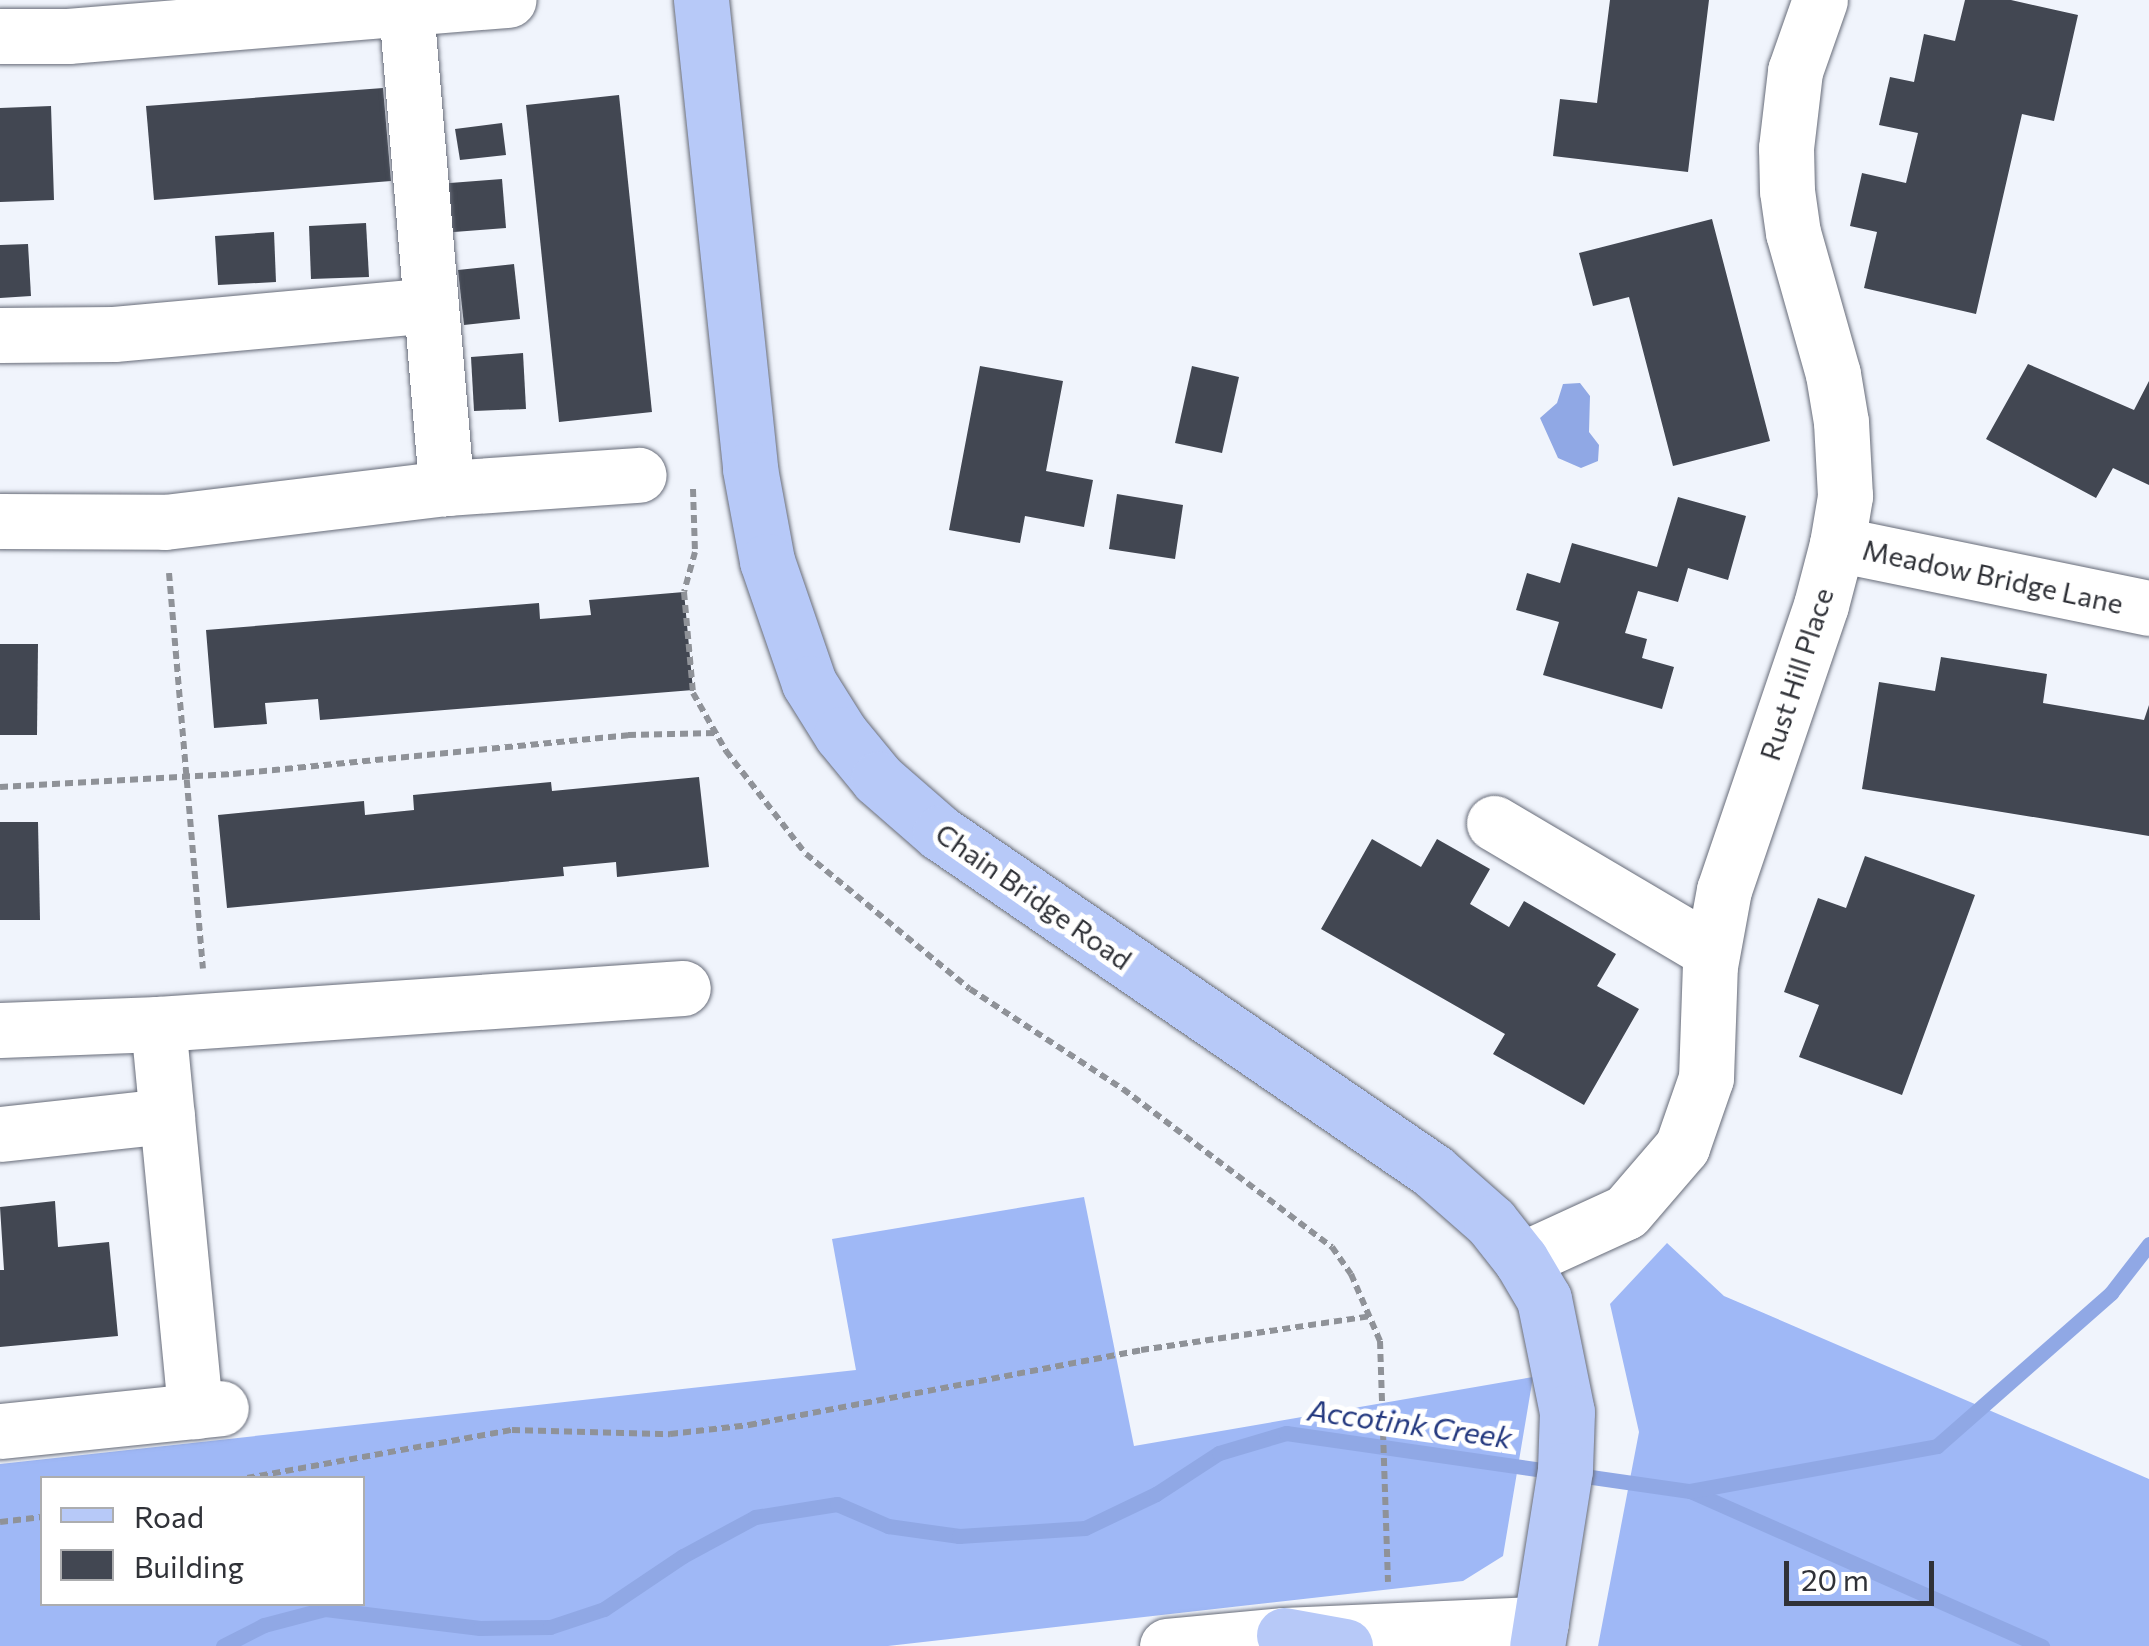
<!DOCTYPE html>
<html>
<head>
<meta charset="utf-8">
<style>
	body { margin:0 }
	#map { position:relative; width:2149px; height:1646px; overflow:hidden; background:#f0f4fc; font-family:Commissioner,sans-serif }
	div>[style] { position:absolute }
	.forest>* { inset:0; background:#9fb8f6 }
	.water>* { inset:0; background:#90a8e5 }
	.stream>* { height:15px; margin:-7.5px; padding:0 7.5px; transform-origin:7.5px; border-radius:7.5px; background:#90a8e5 }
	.building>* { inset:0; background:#424752 }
	.path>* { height:6px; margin-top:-3px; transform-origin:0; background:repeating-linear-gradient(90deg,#8f9298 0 8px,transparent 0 13px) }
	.roads { filter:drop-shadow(0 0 2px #676c79) drop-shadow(0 0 2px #676c79) }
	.minor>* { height:55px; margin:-27.5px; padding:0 27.5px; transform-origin:27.5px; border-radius:27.5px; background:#fff }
	.major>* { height:55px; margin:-27.5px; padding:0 27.5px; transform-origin:27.5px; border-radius:27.5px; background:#b7c9f8 }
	span { translate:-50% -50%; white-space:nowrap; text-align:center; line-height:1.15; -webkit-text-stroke:10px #fff; paint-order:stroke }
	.street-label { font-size:28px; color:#303238 }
	.water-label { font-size:30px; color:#23387f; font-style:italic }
	.legend { position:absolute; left:40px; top:1476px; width:325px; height:130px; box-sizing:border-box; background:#fff; border:2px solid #acadaf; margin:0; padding:12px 18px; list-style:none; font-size:30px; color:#303238 }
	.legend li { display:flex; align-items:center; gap:20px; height:50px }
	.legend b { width:50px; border:2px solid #acadaf }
	.scale { position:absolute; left:1784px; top:1561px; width:150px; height:45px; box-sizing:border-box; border:5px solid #303238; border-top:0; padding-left:12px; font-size:30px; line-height:35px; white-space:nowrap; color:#303238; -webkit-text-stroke:8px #fff; paint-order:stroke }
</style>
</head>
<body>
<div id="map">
	<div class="forest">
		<i style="clip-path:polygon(evenodd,1084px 1197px,1134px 1446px,1533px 1377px,1503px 1556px,1463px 1581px,888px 1646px,0 1646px,0 1464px,856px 1370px,832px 1239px,1084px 1197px,42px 1478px,362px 1478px,362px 1604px,42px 1604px,42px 1478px)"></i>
		<i style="clip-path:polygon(1667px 1243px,1724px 1296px,2149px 1479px,2149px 1646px,1598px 1646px,1639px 1432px,1610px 1304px)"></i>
	</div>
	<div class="water">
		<i style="clip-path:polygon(1580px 383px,1590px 396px,1589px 432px,1599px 445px,1598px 461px,1581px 468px,1558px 458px,1540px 418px,1557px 403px,1563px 384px)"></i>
	</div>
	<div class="stream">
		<i style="left:1690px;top:1491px;width:385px;rotate:23.8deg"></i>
		<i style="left:223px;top:1646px;width:46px;rotate:-27.1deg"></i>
		<i style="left:264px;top:1625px;width:63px;rotate:-14.7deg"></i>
		<i style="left:325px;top:1609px;width:156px;rotate:7deg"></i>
		<i style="left:480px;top:1628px;width:70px;rotate:-0.8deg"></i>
		<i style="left:550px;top:1627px;width:57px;rotate:-18.4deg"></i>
		<i style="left:604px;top:1609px;width:95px;rotate:-33.9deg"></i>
		<i style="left:683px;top:1556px;width:82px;rotate:-28.4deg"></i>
		<i style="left:755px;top:1517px;width:83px;rotate:-9deg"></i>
		<i style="left:837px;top:1504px;width:56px;rotate:23.3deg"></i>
		<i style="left:888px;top:1526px;width:72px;rotate:8deg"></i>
		<i style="left:959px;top:1536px;width:126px;rotate:-3.6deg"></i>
		<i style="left:1085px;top:1528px;width:79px;rotate:-25.6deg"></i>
		<i style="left:1156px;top:1494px;width:75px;rotate:-33.1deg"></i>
		<i style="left:1219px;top:1453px;width:70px;rotate:-16.6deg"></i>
		<i style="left:1286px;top:1433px;width:408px;rotate:8.2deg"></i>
		<i style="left:1690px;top:1491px;width:251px;rotate:-10.3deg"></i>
		<i style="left:1937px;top:1446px;width:232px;rotate:-41.3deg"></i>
		<i style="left:2111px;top:1293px;width:62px;rotate:-52.2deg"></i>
	</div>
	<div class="building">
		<i style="clip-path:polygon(1610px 0,1709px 0,1688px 172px,1553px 156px,1560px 99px,1597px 103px)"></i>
		<i style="clip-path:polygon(1965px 0,2011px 0,2078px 15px,2054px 121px,2022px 114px,1976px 314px,1864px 288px,1877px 232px,1850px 226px,1862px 173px,1906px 183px,1918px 133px,1879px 125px,1890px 77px,1914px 82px,1924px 34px,1955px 41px)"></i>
		<i style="clip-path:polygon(383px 88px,391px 181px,154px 200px,146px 106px)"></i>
		<i style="clip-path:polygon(619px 95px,652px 412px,559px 422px,526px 105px)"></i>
		<i style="clip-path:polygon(51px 106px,54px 200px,0 202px,0 108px)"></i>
		<i style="clip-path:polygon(502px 123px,506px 155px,460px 160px,455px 129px)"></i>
		<i style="clip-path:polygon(502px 179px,506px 228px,441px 233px,437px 184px)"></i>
		<i style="clip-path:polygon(1712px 219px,1770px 441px,1673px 466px,1629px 297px,1593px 306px,1579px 253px)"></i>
		<i style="clip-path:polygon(366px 223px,369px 277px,311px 279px,309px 226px)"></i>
		<i style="clip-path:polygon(274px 232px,276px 282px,218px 285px,215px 236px)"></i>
		<i style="clip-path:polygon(28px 244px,31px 296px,0 298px,0 245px)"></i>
		<i style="clip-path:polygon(514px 264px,520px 319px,464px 325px,458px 270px)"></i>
		<i style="clip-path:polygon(523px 353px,526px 409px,474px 411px,471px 357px)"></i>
		<i style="clip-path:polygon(2028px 364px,2134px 410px,2149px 381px,2149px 485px,2113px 468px,2096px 498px,1986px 439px)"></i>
		<i style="clip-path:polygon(980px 366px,1063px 381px,1046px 471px,1093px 480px,1084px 527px,1025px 516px,1020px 543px,949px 530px)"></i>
		<i style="clip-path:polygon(1192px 366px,1239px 377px,1222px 453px,1175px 443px)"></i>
		<i style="clip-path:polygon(1117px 494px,1183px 505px,1175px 559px,1109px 549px)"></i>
		<i style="clip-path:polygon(1678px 497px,1746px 516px,1728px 580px,1688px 568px,1678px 602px,1638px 591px,1625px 633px,1647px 639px,1642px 658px,1674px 667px,1662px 709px,1543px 675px,1559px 622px,1516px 610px,1527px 573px,1560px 583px,1572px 543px,1657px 567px)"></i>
		<i style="clip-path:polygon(684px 592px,693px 690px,320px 720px,318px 699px,265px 703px,267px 724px,214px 728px,206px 630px,539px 603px,540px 619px,591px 615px,589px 600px)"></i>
		<i style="clip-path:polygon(0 644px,38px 644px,37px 735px,0 735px)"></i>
		<i style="clip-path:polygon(1941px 657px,2047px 674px,2043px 703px,2144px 720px,2149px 705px,2149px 836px,1862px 789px,1879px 682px,1935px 691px)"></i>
		<i style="clip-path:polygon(699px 777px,709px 867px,617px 877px,616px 862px,563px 867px,564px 876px,227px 908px,218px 815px,364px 801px,365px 815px,414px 810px,413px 795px,551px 782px,552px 791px)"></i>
		<i style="clip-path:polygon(0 822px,38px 822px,40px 920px,0 920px)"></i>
		<i style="clip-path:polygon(1372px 839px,1421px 867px,1437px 839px,1490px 869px,1470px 904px,1509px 927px,1524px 901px,1616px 954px,1597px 986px,1639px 1009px,1584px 1105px,1493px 1054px,1505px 1034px,1321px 929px)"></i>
		<i style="clip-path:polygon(1865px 856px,1975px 895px,1902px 1095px,1799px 1057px,1819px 1005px,1784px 992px,1818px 898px,1846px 908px)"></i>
		<i style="clip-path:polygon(55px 1201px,58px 1247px,109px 1242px,118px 1336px,0 1347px,0 1270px,4px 1270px,0 1207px)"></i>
	</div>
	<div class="path">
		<i style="left:693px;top:489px;width:63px;rotate:88.2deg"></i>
		<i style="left:695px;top:552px;width:41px;rotate:105.4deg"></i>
		<i style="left:684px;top:592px;width:101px;rotate:84.9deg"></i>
		<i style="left:693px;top:693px;width:67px;rotate:60.4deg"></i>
		<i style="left:726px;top:751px;width:130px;rotate:52.2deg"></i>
		<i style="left:806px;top:854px;width:212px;rotate:39.5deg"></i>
		<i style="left:970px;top:989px;width:183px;rotate:33.2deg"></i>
		<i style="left:1123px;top:1089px;width:262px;rotate:37.1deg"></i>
		<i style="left:1332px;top:1247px;width:33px;rotate:55deg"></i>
		<i style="left:1351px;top:1274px;width:73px;rotate:66.6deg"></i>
		<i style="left:1380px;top:1341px;width:241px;rotate:88.1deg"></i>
		<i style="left:169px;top:573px;width:397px;rotate:85.1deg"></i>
		<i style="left:0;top:787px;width:233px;rotate:-3.2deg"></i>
		<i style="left:233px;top:774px;width:397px;rotate:-5.6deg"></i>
		<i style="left:628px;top:735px;width:88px;rotate:-1.3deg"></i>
		<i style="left:247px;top:1478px;width:269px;rotate:-10.3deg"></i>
		<i style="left:512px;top:1430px;width:158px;rotate:1.5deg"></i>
		<i style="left:670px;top:1434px;width:80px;rotate:-6.5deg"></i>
		<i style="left:749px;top:1425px;width:399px;rotate:-10.8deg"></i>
		<i style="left:1141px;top:1350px;width:232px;rotate:-8.4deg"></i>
		<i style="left:0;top:1522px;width:42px;rotate:-6.8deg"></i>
	</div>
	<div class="roads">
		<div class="minor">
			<i style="left:406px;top:8px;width:482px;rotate:85.2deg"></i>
			<i style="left:0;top:36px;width:68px"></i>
			<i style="left:68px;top:36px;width:442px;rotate:-4.7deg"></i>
			<i style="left:0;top:335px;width:114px;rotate:-0.5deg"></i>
			<i style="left:114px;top:334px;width:318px;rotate:-5.2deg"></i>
			<i style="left:0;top:521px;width:165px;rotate:0.3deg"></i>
			<i style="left:165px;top:522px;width:283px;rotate:-6.9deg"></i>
			<i style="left:446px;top:488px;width:193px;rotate:-3.9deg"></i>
			<i style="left:1837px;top:544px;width:318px;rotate:11.6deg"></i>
			<i style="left:1494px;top:823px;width:253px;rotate:30.6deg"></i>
			<i style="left:158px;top:1024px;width:389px;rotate:84.5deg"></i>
			<i style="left:0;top:1030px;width:158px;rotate:-2.2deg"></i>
			<i style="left:158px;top:1024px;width:526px;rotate:-3.92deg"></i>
			<i style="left:0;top:1134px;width:168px;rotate:-6.2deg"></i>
			<i style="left:1521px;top:1260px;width:115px;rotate:-24.6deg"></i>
			<i style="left:1626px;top:1212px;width:86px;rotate:-49.3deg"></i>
			<i style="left:1682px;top:1147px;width:73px;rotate:-70.8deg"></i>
			<i style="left:1706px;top:1078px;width:112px;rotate:-88deg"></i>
			<i style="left:1710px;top:966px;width:77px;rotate:-79.6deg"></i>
			<i style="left:1724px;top:890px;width:301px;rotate:-71.2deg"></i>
			<i style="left:1821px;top:605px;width:63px;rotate:-75.3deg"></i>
			<i style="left:1837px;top:544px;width:49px;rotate:-80.5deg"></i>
			<i style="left:1845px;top:496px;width:74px;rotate:-93.1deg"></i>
			<i style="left:1841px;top:422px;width:49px;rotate:-99.5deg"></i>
			<i style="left:1833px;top:374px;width:147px;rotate:-105.8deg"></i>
			<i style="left:1793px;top:233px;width:42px;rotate:-98.1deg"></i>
			<i style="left:1787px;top:191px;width:43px;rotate:-91.3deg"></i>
			<i style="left:1786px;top:148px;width:78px;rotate:-83.3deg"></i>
			<i style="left:1795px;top:71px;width:75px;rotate:-70.6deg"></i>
			<i style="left:0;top:1431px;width:222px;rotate:-5.9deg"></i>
			<i style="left:1167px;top:1646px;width:118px;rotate:-5.4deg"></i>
			<i style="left:1284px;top:1635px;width:257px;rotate:-2.5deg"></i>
		</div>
		<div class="major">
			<i style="left:701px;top:0;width:472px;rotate:84deg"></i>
			<i style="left:750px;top:469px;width:94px;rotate:79.5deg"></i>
			<i style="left:767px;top:561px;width:129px;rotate:71deg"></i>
			<i style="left:809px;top:683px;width:60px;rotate:57.9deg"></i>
			<i style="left:841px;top:734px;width:58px;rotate:50.6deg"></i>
			<i style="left:878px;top:779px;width:82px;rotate:41.1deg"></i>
			<i style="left:940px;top:833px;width:598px;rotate:34.43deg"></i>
			<i style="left:1433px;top:1171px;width:77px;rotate:41.3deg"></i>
			<i style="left:1491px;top:1222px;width:48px;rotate:51.7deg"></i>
			<i style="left:1521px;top:1260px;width:45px;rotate:59.5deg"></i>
			<i style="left:1544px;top:1299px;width:115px;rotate:78.5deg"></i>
			<i style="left:1567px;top:1412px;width:58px;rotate:92deg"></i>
			<i style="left:1565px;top:1470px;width:178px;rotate:99deg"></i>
			<i style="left:1284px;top:1635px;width:62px;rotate:10.2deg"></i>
		</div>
	</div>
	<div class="street-label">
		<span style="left:1993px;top:576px;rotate:12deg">Meadow Bridge Lane</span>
		<span style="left:1796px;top:674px;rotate:-72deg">Rust Hill Place</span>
		<span style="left:1034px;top:896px;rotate:35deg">Chain Bridge Road</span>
	</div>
	<div class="water-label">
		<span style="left:1410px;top:1423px;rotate:8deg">Accotink Creek</span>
	</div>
	<ul class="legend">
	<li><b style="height:12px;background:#b7c9f8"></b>Road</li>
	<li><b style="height:28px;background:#424752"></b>Building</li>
	</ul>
	<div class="scale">20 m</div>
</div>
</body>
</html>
